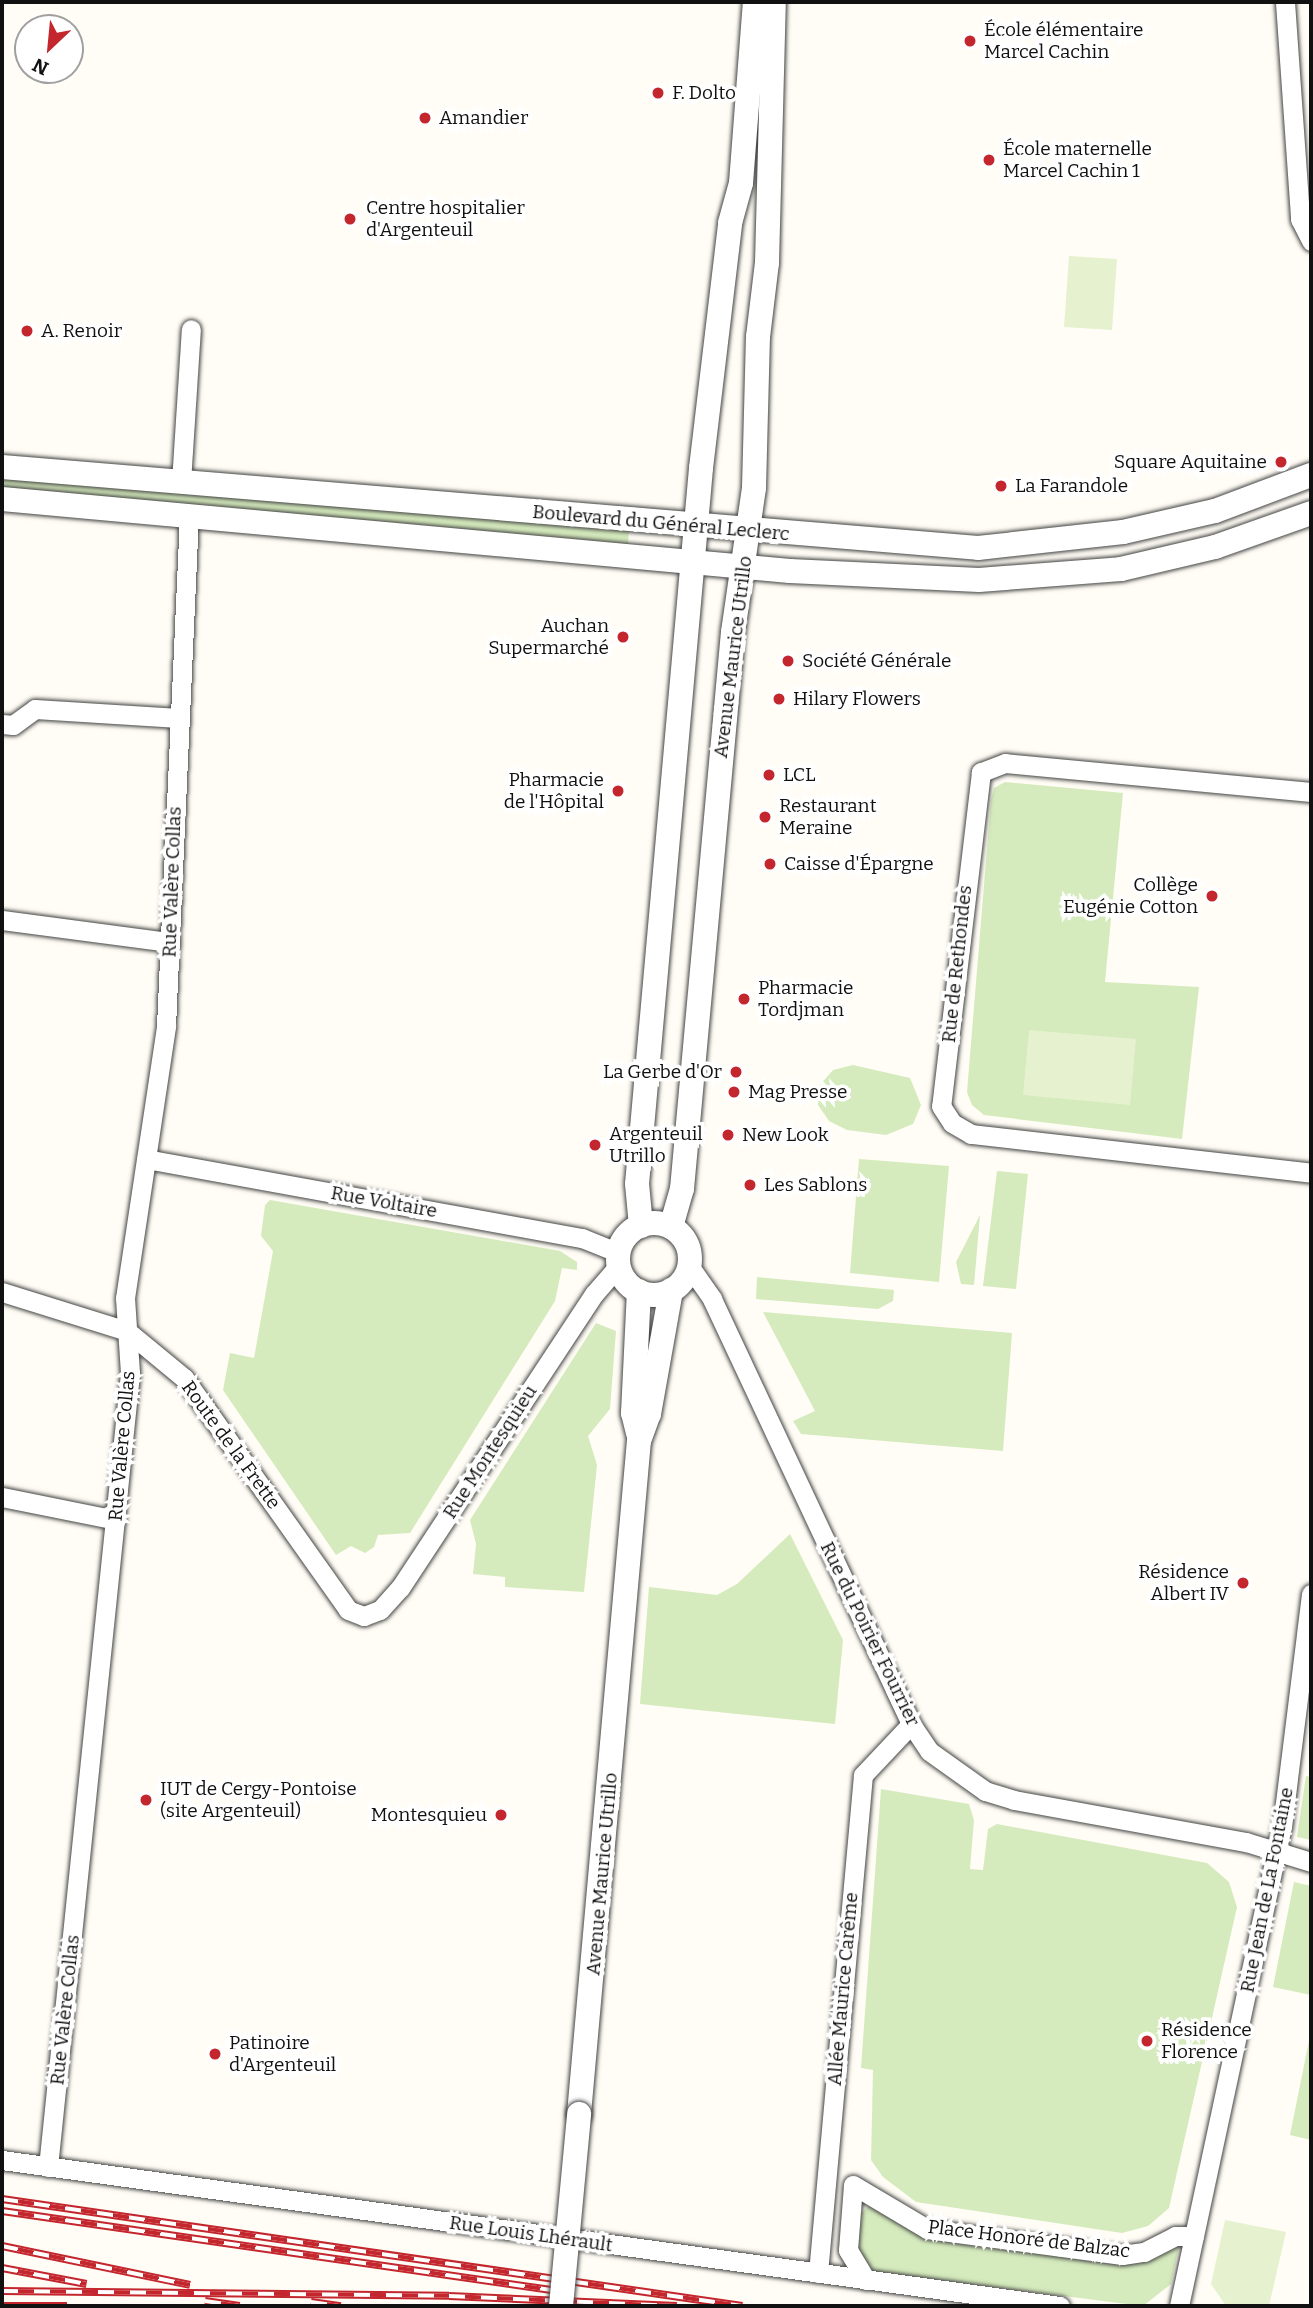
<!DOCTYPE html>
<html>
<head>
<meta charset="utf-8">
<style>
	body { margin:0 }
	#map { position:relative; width:1313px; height:2308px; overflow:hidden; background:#fffdf5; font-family:Bitter,serif }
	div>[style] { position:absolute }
	.green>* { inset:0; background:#d5ebbd }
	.pitch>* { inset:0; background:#e6f2cf }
	.roads { filter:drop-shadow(0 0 2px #444) drop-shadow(0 0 2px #444) }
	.minor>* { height:19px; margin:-9.5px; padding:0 9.5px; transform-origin:9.5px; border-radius:9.5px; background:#fff }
	.tertiary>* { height:24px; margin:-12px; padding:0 12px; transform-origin:12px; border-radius:12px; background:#fff }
	.tertiary>.ring { margin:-12px; padding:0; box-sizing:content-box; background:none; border:24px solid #fff; border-radius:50% }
	.rail>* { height:8px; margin-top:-4px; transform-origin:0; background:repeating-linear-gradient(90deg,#fff 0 16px,#c4262e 0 32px); box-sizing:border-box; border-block:2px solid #c4262e }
	.bridges { filter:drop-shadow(0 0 2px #444) drop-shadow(0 0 2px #444) }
	.tertiary-bridge>* { height:24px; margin:-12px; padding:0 12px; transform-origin:12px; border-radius:12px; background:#fff }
	.dots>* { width:19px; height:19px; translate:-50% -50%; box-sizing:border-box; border:4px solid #fff; border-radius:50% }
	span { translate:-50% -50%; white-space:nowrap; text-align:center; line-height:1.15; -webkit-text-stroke:7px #fff; paint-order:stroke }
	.poi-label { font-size:19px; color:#111 }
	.left { translate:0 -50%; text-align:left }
	.right { translate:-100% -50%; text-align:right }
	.street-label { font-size:19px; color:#111 }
	.frame { position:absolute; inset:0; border:4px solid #111; pointer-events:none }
	.north { position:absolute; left:14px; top:14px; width:70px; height:70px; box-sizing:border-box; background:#fff; border:2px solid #a0a0a0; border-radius:50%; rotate:206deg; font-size:19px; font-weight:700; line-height:28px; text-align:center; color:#111 }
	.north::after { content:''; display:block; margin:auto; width:24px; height:32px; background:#c4262e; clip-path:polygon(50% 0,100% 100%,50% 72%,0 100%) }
</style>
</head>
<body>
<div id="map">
	<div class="green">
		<i style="clip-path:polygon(2px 474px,629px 527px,628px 546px,2px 492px)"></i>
		<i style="clip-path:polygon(1005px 782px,1123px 793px,1105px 982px,1199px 987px,1182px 1139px,984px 1115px,972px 1105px,967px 1092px,991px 800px,994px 788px)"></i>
		<i style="clip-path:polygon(853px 1065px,910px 1078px,921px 1105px,913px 1124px,886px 1135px,847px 1130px,829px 1121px,818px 1105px,820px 1085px,833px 1070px)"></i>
		<i style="clip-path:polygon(859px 1159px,949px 1166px,939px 1282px,850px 1273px)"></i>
		<i style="clip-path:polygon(997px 1171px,1028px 1174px,1016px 1289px,983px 1286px)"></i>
		<i style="clip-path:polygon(270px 1200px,560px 1251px,577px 1262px,577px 1270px,562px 1268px,555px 1301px,410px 1533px,378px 1535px,374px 1547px,365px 1553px,351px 1546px,336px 1555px,223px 1390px,230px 1353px,254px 1358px,273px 1251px,261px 1236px,265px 1205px)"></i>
		<i style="clip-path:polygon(980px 1215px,974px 1285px,961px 1284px,956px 1262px)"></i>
		<i style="clip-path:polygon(757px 1277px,894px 1290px,893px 1301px,878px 1309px,756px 1299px)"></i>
		<i style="clip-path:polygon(763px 1312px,1012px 1333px,1003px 1451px,801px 1434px,793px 1421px,815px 1411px)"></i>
		<i style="clip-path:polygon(596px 1323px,616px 1331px,610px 1409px,588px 1436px,597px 1465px,584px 1592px,505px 1587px,505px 1577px,473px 1574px,476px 1544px,470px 1520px)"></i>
		<i style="clip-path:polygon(790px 1534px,843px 1640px,835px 1724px,640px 1704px,649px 1587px,717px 1595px,737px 1584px)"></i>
		<i style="clip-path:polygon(1306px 1776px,1311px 1777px,1311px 1840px,1297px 1837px)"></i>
		<i style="clip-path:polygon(881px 1789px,969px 1804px,974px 1820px,970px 1869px,983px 1870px,988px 1829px,997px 1824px,1207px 1863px,1229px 1882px,1237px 1907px,1169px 2208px,1148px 2226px,1122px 2233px,916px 2202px,883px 2177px,871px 2160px,873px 2070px,861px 2068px)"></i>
		<i style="clip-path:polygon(1294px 1882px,1311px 1886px,1311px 1995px,1273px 1987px)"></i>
		<i style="clip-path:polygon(1311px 2031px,1311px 2140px,1290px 2135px)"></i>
		<i style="clip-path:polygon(870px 2205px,919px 2232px,1129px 2262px,1179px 2246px,1171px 2284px,1143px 2306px,867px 2271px,856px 2251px,861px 2213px)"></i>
	</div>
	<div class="pitch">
		<i style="clip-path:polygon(1069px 256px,1117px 259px,1112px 330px,1064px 327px)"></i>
		<i style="clip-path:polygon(1029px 1030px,1136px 1039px,1130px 1105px,1023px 1095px)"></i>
		<i style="clip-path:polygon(1225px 2220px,1286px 2232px,1269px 2306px,1226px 2306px,1211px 2284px)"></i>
	</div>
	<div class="roads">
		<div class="minor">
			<i style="left:1285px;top:2px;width:218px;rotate:86deg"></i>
			<i style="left:1300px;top:219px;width:25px;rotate:63deg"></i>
			<i style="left:181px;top:482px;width:153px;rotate:-86.3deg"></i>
			<i style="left:2px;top:724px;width:11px;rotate:5deg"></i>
			<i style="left:13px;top:725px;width:27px;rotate:-36deg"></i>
			<i style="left:35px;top:709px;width:144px;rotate:3.6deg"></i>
			<i style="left:1311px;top:792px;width:307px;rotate:-174.6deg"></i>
			<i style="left:1005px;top:763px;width:26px;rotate:159deg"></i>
			<i style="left:981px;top:772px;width:336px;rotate:96.8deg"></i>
			<i style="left:941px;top:1106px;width:20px;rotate:57deg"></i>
			<i style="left:952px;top:1123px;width:22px;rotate:30deg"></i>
			<i style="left:971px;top:1134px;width:342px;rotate:6.5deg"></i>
			<i style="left:2px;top:920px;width:169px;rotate:7.5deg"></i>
			<i style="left:146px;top:1159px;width:443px;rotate:10.3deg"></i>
			<i style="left:582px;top:1238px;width:40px;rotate:22deg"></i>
			<i style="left:690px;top:1267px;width:39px;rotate:55deg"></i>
			<i style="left:712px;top:1299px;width:469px;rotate:64.9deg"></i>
			<i style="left:911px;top:1724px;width:32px;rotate:56deg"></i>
			<i style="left:929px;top:1751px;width:69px;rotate:35.5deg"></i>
			<i style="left:985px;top:1791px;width:30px;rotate:17deg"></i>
			<i style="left:1014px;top:1800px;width:236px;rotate:10.3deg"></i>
			<i style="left:1246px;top:1842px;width:68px;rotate:17.1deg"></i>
			<i style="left:2px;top:1292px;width:131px;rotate:17.3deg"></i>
			<i style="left:127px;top:1331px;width:74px;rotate:39.5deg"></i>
			<i style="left:184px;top:1378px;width:284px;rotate:54.7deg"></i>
			<i style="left:348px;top:1610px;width:17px;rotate:21deg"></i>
			<i style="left:364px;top:1616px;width:17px;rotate:-21deg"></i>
			<i style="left:380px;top:1610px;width:30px;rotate:-48deg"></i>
			<i style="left:400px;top:1588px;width:352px;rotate:-56.6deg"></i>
			<i style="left:594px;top:1294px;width:38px;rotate:-49deg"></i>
			<i style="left:2px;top:1497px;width:116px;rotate:11.4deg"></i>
			<i style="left:2px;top:2160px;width:1068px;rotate:7.86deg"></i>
			<i style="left:48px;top:2167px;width:798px;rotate:-84.1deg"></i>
			<i style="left:130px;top:1373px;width:75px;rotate:-93.8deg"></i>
			<i style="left:125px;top:1298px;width:275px;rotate:-81.4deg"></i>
			<i style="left:166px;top:1026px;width:512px;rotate:-87.42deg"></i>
			<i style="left:818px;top:2273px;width:500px;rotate:-84.84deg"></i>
			<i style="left:863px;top:1775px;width:70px;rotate:-46.7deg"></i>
			<i style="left:866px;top:2280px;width:35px;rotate:-121deg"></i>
			<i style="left:848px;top:2250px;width:65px;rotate:-85.6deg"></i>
			<i style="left:853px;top:2185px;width:86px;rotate:30.7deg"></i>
			<i style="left:927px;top:2229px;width:197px;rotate:7.6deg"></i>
			<i style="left:1122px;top:2255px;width:22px;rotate:-8deg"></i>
			<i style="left:1144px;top:2252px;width:35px;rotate:-27deg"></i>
			<i style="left:1175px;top:2236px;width:19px"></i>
			<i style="left:1179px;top:2306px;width:490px;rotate:-77.9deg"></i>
			<i style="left:1282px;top:1827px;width:235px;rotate:-82.9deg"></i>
		</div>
		<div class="tertiary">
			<i style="left:2px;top:467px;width:979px;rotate:4.74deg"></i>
			<i style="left:978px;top:548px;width:146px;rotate:-6.3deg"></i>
			<i style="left:1123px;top:532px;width:94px;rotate:-12.9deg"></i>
			<i style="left:1215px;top:511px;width:103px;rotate:-20.6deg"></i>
			<i style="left:2px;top:499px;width:791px;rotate:5.22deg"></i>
			<i style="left:790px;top:571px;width:189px;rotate:2.7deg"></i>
			<i style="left:979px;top:580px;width:142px;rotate:-4.4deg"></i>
			<i style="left:1121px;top:569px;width:97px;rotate:-13.2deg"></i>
			<i style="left:1215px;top:547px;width:102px;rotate:-19.5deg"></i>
			<i class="ring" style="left:618px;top:1223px;width:48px;height:48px"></i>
			<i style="left:641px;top:1226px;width:42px;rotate:-95.4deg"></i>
			<i style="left:637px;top:1184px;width:719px;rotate:-84.89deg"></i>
			<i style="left:701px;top:468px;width:247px;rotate:-83.2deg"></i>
			<i style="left:730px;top:223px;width:41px;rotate:-74.6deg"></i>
			<i style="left:741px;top:183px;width:182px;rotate:-85.6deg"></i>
			<i style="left:671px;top:1227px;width:40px;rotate:-74deg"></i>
			<i style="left:682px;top:1189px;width:559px;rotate:-84.77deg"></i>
			<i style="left:733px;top:632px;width:146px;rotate:-81.7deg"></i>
			<i style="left:754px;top:488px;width:151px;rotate:-88.5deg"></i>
			<i style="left:758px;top:337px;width:75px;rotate:-83.1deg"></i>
			<i style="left:767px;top:263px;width:261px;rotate:-88.5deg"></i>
			<i style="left:638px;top:1433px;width:21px;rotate:-104deg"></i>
			<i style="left:633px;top:1413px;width:122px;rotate:-87.2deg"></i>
			<i style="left:579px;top:2114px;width:676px;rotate:-84.91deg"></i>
			<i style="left:639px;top:1441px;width:29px;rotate:-70deg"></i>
			<i style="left:649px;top:1414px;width:126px;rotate:-79.9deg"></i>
		</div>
	</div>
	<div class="rail">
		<i style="left:2px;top:2199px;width:748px;rotate:8.23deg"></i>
		<i style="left:2px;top:2211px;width:569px;rotate:8.19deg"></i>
		<i style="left:2px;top:2246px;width:192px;rotate:11.7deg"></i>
		<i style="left:2px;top:2268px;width:86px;rotate:10.7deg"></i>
		<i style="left:2px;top:2291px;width:447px;rotate:0.6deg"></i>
		<i style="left:449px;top:2296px;width:228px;rotate:2.5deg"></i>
		<i style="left:205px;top:2301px;width:35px;rotate:8deg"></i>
		<i style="left:311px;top:2302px;width:30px;rotate:8deg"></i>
		<i style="left:2px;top:2306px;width:65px"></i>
	</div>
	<div class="bridges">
		<div class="tertiary-bridge">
			<i style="left:561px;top:2306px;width:193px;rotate:-84.6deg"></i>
		</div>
	</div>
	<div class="dots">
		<i style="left:970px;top:41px;background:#c4262e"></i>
		<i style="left:658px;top:93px;background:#c4262e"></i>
		<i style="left:425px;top:118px;background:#c4262e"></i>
		<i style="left:989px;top:160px;background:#c4262e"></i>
		<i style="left:350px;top:219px;background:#c4262e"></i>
		<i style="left:27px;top:331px;background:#c4262e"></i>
		<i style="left:1281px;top:462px;background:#c4262e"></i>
		<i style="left:1001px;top:486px;background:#c4262e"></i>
		<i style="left:623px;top:637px;background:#c4262e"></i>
		<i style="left:788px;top:661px;background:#c4262e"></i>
		<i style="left:779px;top:699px;background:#c4262e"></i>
		<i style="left:769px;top:775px;background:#c4262e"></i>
		<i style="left:618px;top:791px;background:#c4262e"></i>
		<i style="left:765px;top:817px;background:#c4262e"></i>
		<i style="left:770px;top:864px;background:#c4262e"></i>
		<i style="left:1212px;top:896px;background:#c4262e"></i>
		<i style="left:744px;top:999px;background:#c4262e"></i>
		<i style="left:736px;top:1072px;background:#c4262e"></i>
		<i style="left:734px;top:1092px;background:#c4262e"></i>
		<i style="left:728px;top:1135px;background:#c4262e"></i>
		<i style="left:595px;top:1145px;background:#c4262e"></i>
		<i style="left:750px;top:1185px;background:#c4262e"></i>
		<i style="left:1243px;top:1583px;background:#c4262e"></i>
		<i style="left:146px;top:1800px;background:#c4262e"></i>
		<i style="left:501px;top:1815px;background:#c4262e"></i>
		<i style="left:1147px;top:2041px;background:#c4262e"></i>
		<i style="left:215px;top:2054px;background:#c4262e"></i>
	</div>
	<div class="poi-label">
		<span class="left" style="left:984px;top:41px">École élémentaire<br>Marcel Cachin</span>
		<span class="left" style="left:672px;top:93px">F. Dolto</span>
		<span class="left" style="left:439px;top:118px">Amandier</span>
		<span class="left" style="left:1003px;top:160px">École maternelle<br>Marcel Cachin 1</span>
		<span class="left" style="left:366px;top:219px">Centre hospitalier<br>d'Argenteuil</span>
		<span class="left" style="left:41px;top:331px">A. Renoir</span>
		<span class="right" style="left:1267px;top:462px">Square Aquitaine</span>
		<span class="left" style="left:1015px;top:486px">La Farandole</span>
		<span class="right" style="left:609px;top:637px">Auchan<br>Supermarché</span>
		<span class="left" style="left:802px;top:661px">Société Générale</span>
		<span class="left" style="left:793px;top:699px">Hilary Flowers</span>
		<span class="left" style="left:783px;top:775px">LCL</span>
		<span class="right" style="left:604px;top:791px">Pharmacie<br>de l'Hôpital</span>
		<span class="left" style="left:779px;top:817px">Restaurant<br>Meraine</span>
		<span class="left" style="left:784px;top:864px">Caisse d'Épargne</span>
		<span class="right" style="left:1198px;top:896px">Collège<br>Eugénie Cotton</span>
		<span class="left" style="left:758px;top:999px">Pharmacie<br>Tordjman</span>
		<span class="right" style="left:722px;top:1072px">La Gerbe d'Or</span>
		<span class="left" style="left:748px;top:1092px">Mag Presse</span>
		<span class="left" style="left:609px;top:1145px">Argenteuil<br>Utrillo</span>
		<span class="left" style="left:742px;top:1135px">New Look</span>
		<span class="left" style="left:764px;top:1185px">Les Sablons</span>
		<span class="right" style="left:1229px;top:1583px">Résidence<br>Albert IV</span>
		<span class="left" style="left:160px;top:1800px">IUT de Cergy-Pontoise<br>(site Argenteuil)</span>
		<span class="right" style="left:487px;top:1815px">Montesquieu</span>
		<span class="left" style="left:1161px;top:2041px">Résidence<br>Florence</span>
		<span class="left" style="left:229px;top:2054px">Patinoire<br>d'Argenteuil</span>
	</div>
	<div class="street-label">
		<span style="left:661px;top:523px;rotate:5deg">Boulevard du Général Leclerc</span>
		<span style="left:733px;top:657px;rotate:-83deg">Avenue Maurice Utrillo</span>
		<span style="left:172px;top:882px;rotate:-88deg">Rue Valère Collas</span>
		<span style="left:957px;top:964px;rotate:-84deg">Rue de Rethondes</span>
		<span style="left:384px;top:1202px;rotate:10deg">Rue Voltaire</span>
		<span style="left:231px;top:1445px;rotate:54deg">Route de la Frette</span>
		<span style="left:122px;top:1446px;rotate:-85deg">Rue Valère Collas</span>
		<span style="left:490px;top:1452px;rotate:-57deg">Rue Montesquieu</span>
		<span style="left:870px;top:1634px;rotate:64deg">Rue du Poirier Fourrier</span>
		<span style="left:602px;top:1874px;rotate:-85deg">Avenue Maurice Utrillo</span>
		<span style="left:1267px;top:1890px;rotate:-79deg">Rue Jean de La Fontaine</span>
		<span style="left:843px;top:1989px;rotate:-85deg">Allée Maurice Carême</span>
		<span style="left:65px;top:2010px;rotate:-84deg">Rue Valère Collas</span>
		<span style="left:531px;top:2234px;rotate:8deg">Rue Louis Lhérault</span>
		<span style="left:1029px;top:2239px;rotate:7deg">Place Honoré de Balzac</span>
	</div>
	<div class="frame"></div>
	<div class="north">N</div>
</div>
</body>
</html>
